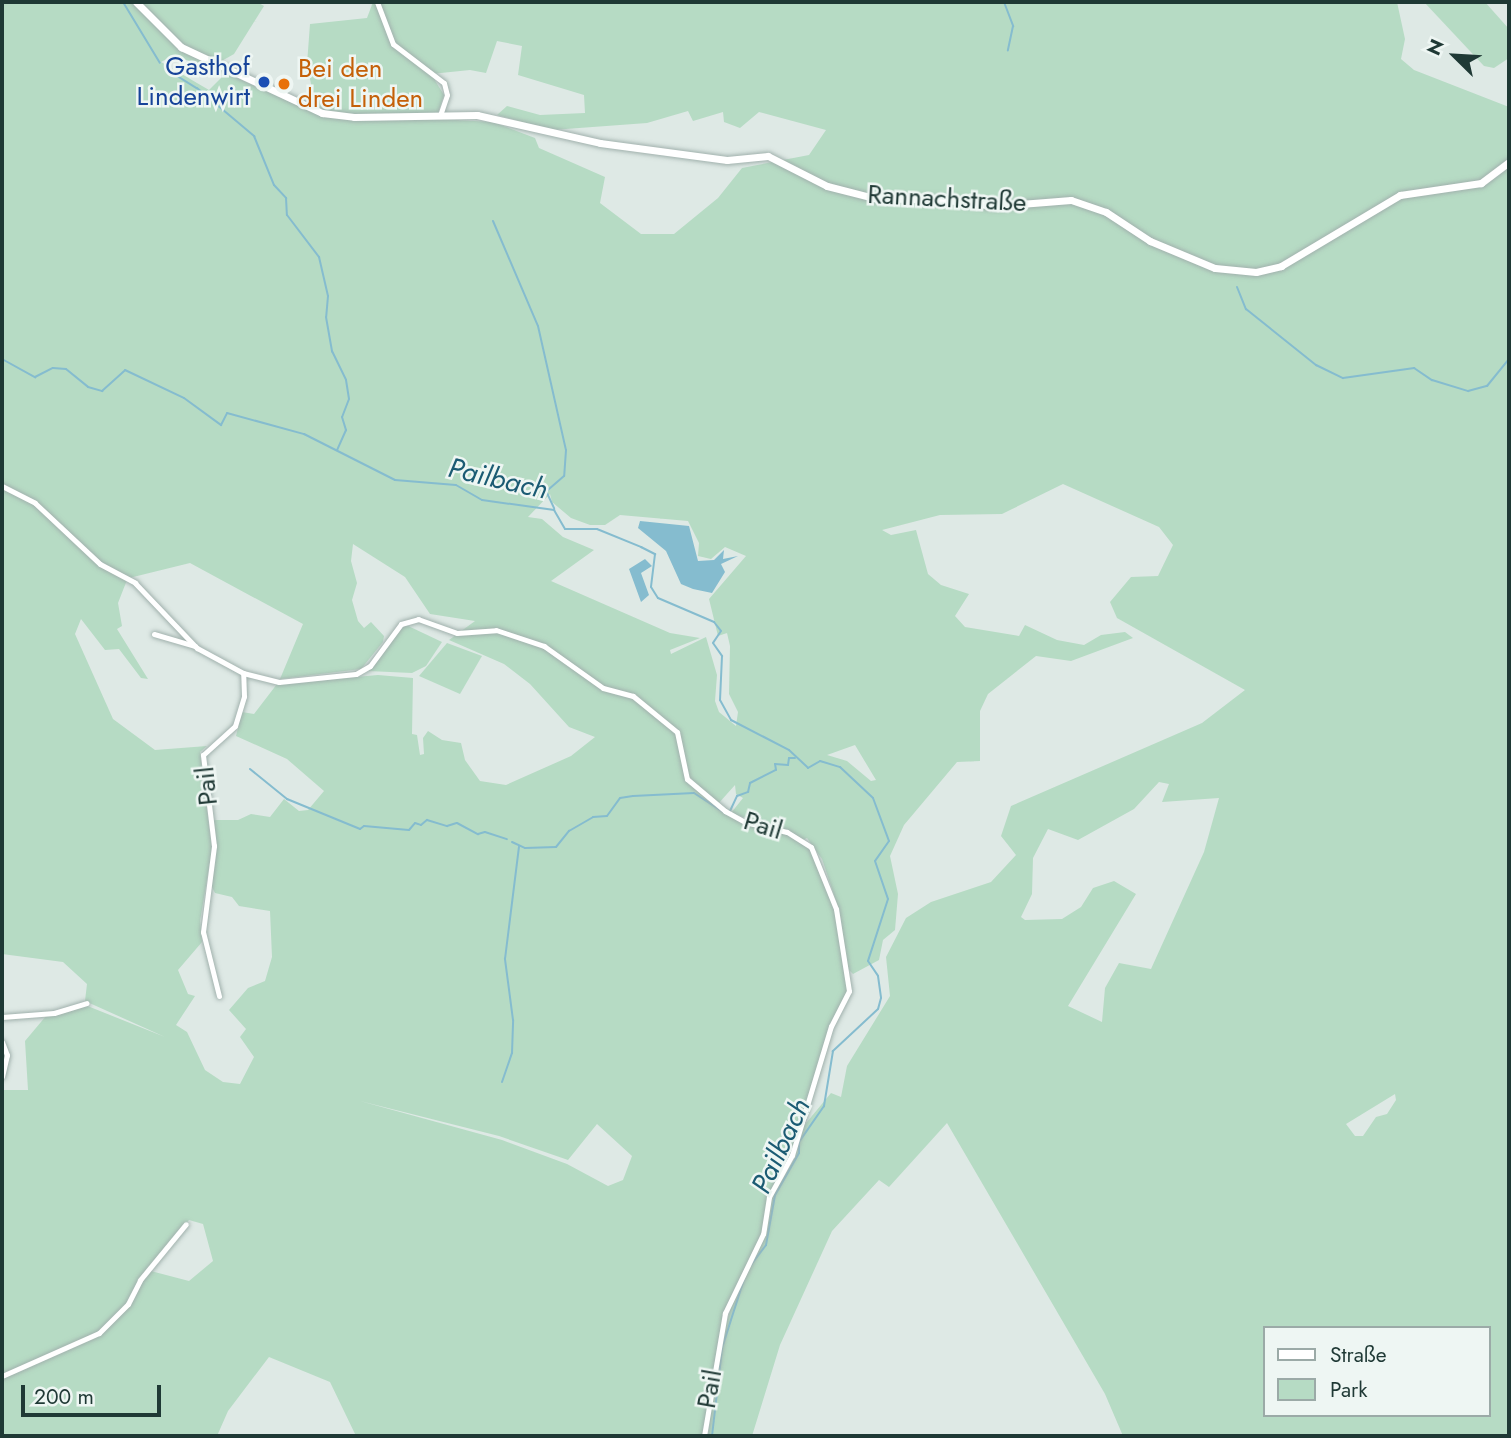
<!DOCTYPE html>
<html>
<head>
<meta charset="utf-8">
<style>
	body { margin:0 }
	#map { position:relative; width:1511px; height:1438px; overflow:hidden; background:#dee9e5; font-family:Jost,sans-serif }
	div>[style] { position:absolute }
	.green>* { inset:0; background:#b6dbc4 }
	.water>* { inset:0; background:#85bccf }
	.stream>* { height:2px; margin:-1px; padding:0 1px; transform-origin:1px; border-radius:1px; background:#85bccf }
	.roads { filter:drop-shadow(0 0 2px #a1b1ad) drop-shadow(0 0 2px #a1b1ad) }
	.minor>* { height:5px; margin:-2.5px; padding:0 2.5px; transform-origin:2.5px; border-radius:2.5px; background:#fff }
	.tertiary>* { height:7px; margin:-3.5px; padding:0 3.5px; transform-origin:3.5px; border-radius:3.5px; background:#fff }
	.dots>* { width:19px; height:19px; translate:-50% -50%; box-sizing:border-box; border:4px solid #eef6f3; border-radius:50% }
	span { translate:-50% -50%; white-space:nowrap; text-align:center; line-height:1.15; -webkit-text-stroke:5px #eef6f3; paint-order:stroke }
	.transit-label { font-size:26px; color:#164399 }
	.right { translate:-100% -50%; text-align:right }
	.food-label { font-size:26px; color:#c56008 }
	.left { translate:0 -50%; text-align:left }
	.street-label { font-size:26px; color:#1f3935 }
	.water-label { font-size:28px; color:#1b5b73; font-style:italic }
	.frame { position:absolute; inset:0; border:4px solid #1f3935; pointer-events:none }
	.legend { position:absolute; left:1263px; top:1326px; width:228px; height:91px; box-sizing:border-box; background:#eef6f3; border:2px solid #9baaa7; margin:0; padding:9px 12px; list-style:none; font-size:21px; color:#1f3935 }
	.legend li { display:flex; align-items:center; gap:14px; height:35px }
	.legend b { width:35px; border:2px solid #9baaa7 }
	.north { position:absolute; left:1420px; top:21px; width:70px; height:70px; -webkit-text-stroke:5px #eef6f3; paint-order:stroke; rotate:294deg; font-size:19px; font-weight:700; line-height:28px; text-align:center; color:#1f3935 }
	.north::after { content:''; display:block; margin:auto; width:24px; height:32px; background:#1f3935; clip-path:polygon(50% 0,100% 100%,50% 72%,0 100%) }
	.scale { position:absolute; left:21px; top:1385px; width:140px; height:32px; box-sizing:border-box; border:4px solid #1f3935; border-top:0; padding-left:9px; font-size:21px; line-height:24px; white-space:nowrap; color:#1f3935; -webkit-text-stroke:5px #eef6f3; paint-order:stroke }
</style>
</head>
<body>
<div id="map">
	<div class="green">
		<i style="clip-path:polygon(evenodd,2px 2px,257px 2px,264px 6px,234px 54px,211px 67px,172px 56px,161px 62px,209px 90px,226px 73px,317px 114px,307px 64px,310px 24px,367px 18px,373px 2px,1397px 2px,1405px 39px,1401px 59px,1414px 70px,1509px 107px,1509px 1436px,1123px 1436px,1105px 1394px,947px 1123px,889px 1187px,879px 1180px,832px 1231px,780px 1345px,752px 1436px,708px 1436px,717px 1360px,733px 1299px,758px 1252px,773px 1195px,795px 1158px,802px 1128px,831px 1093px,841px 1097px,847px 1066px,890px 996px,886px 957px,906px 918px,931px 902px,991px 882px,1016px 855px,1001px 836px,1011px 806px,1202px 723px,1245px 690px,1117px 618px,1110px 602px,1131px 577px,1158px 576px,1173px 545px,1159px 527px,1063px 484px,1002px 514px,940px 515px,882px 530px,891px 535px,916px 530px,928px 574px,941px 585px,969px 594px,955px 616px,965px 627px,1019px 636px,1025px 625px,1057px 640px,1084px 645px,1101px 635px,1125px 632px,1133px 638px,1071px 661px,1036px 656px,988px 694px,980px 711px,980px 761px,957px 762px,904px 825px,890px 856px,898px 894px,895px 930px,883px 940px,879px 960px,853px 974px,845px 966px,840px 913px,822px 859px,807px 838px,803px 840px,821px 866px,836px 909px,844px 967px,849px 979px,849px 991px,831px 1026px,792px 1155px,769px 1197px,763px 1234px,725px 1313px,718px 1341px,704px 1436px,356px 1436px,330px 1382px,269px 1357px,228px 1411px,217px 1436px,2px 1436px,2px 1090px,28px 1090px,25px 1041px,46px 1016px,85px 1005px,165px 1037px,85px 1001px,87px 984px,63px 962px,2px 954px,2px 488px,35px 505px,98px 564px,127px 580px,118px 603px,122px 626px,117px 629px,148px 679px,141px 678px,119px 649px,105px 650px,81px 619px,75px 634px,113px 719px,155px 750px,207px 746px,200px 752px,212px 850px,200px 921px,202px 942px,178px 970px,188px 994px,195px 996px,176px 1025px,187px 1032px,205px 1070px,223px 1082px,240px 1084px,254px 1057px,240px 1037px,246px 1029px,229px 1010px,248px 988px,265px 981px,272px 957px,270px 911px,239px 906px,232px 897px,215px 893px,209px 881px,216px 850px,212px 820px,238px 820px,251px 814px,270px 817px,284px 799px,299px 811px,308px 810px,324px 791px,287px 759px,236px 736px,242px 712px,254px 714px,277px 684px,378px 675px,413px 678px,412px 734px,417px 735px,420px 755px,424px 754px,423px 738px,428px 731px,442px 740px,461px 743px,465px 760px,480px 781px,506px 785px,571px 756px,595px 737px,569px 727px,530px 684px,504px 664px,449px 640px,475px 621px,430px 614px,405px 577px,353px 544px,351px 561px,357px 583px,352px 600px,358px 621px,364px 628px,371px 622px,384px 636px,383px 642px,361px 669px,280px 679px,303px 624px,190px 563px,129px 578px,101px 563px,38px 504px,2px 485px,2px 2px,497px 41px,522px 46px,518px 75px,584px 95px,585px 113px,540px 115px,507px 106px,497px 115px,552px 130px,647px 123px,688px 111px,693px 121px,723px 112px,724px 122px,740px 128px,759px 112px,826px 130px,809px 155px,742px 168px,718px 198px,674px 234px,641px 234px,600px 203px,605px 177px,539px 148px,535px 138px,493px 122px,436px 119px,444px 95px,431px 74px,470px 70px,486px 73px,497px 41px,2px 2px,550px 494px,552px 502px,571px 518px,590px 525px,605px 525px,620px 515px,688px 521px,699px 543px,698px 556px,711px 559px,725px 547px,746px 556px,709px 599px,718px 636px,727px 633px,730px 646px,729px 694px,738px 712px,736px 726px,719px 712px,715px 701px,717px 675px,706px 637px,671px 654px,670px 650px,700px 638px,670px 633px,551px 581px,594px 550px,563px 537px,542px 519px,528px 517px,550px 494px,2px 2px,855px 745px,876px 780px,871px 781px,847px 761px,827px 755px,855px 745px,2px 2px,684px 746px,685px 771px,696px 785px,718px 804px,735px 785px,736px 794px,743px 798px,731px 813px,785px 831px,734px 817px,701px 793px,683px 772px,684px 746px,2px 2px,1159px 782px,1169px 784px,1162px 802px,1219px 798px,1204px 852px,1151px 969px,1119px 963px,1105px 988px,1102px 1022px,1068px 1006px,1136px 894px,1114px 881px,1093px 888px,1081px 907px,1062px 919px,1025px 920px,1021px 917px,1032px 894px,1033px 858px,1048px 829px,1078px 840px,1134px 809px,1159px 782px,2px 2px,1395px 1094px,1396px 1100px,1387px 1114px,1376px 1117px,1363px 1136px,1355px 1136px,1346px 1124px,1395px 1094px,2px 2px,360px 1101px,499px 1136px,568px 1160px,597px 1124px,632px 1156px,623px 1180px,608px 1186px,567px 1164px,502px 1140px,360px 1101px,2px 2px,189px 1220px,203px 1224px,213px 1261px,189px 1281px,147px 1270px,189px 1220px,2px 2px,1264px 1328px,1488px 1328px,1488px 1415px,1264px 1415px,1264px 1328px)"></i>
		<i style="clip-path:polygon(1424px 2px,1485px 2px,1509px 29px,1509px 58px,1494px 68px,1484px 66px)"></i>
		<i style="clip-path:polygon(404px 624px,442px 642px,426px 666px,412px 673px,368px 671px)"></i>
		<i style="clip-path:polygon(447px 643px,482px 656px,460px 694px,419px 676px)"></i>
	</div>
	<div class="water">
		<i style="clip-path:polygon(640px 521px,689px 526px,698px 561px,714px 560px,724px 550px,723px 559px,738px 556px,721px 564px,725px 572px,712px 593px,693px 589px,681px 584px,666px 551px,638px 528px)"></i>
		<i style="clip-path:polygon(645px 559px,652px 566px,641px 573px,649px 595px,641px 602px,629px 569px)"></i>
	</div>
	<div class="stream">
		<i style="left:123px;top:2px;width:71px;rotate:58.8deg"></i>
		<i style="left:1004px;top:2px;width:26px;rotate:69deg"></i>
		<i style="left:1013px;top:26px;width:25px;rotate:102deg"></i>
		<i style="left:166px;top:69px;width:36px;rotate:32deg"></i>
		<i style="left:197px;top:88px;width:75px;rotate:40.1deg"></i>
		<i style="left:254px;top:136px;width:53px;rotate:67.8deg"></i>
		<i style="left:274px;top:185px;width:18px;rotate:47deg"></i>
		<i style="left:286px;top:198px;width:17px;rotate:87deg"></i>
		<i style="left:287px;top:215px;width:53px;rotate:52.7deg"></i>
		<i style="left:319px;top:257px;width:40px;rotate:77deg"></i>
		<i style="left:328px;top:296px;width:21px;rotate:95deg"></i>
		<i style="left:326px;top:317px;width:35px;rotate:80deg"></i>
		<i style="left:332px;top:351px;width:32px;rotate:64deg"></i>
		<i style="left:346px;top:380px;width:19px;rotate:81deg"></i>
		<i style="left:349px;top:399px;width:19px;rotate:111deg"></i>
		<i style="left:342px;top:417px;width:14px;rotate:73deg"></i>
		<i style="left:346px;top:430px;width:22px;rotate:114deg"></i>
		<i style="left:493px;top:221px;width:114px;rotate:66.8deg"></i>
		<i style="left:538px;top:326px;width:127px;rotate:77.3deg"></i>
		<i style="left:566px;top:450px;width:26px;rotate:94deg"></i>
		<i style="left:564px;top:476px;width:21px;rotate:139deg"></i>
		<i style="left:1237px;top:287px;width:24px;rotate:68deg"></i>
		<i style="left:1246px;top:309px;width:90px;rotate:38.7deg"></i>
		<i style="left:1316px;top:365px;width:30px;rotate:26deg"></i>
		<i style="left:1343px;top:378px;width:72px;rotate:-8deg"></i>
		<i style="left:1414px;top:368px;width:22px;rotate:34deg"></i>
		<i style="left:1432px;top:380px;width:38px;rotate:17deg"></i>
		<i style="left:1468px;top:391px;width:20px;rotate:-15deg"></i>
		<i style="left:1487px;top:386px;width:35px;rotate:-51deg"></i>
		<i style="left:2px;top:359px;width:38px;rotate:29deg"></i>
		<i style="left:35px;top:377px;width:20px;rotate:-27deg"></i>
		<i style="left:53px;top:368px;width:13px;rotate:4deg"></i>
		<i style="left:66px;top:369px;width:28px;rotate:39deg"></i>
		<i style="left:88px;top:387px;width:15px;rotate:16deg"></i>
		<i style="left:102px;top:391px;width:31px;rotate:-42deg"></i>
		<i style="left:125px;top:370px;width:65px;rotate:25.4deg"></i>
		<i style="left:184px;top:398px;width:46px;rotate:36.1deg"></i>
		<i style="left:221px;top:425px;width:13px;rotate:-63deg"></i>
		<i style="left:227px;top:413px;width:80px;rotate:15.3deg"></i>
		<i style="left:304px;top:434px;width:102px;rotate:26.8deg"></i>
		<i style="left:395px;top:480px;width:61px;rotate:4.7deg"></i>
		<i style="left:456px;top:485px;width:30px;rotate:30deg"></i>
		<i style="left:482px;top:500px;width:73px;rotate:7.9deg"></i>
		<i style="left:554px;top:510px;width:22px;rotate:60deg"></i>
		<i style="left:565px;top:529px;width:32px"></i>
		<i style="left:597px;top:529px;width:48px;rotate:22.2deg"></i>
		<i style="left:641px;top:547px;width:16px;rotate:27deg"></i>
		<i style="left:655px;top:554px;width:33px;rotate:97deg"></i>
		<i style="left:651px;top:587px;width:13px;rotate:58deg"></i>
		<i style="left:658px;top:598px;width:61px;rotate:23.2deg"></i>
		<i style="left:714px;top:622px;width:11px;rotate:52deg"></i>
		<i style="left:721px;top:631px;width:14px;rotate:124deg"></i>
		<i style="left:713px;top:643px;width:16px;rotate:55deg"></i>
		<i style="left:722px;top:656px;width:44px;rotate:92.6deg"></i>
		<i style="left:720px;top:700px;width:23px;rotate:61deg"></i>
		<i style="left:731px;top:720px;width:65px;rotate:27.3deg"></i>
		<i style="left:789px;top:750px;width:26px;rotate:43deg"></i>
		<i style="left:808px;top:768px;width:14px;rotate:-30deg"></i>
		<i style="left:820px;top:761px;width:21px;rotate:17deg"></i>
		<i style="left:840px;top:767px;width:45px;rotate:43.2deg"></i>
		<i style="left:873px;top:798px;width:46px;rotate:69.6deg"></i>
		<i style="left:889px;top:841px;width:24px;rotate:125deg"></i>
		<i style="left:875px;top:861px;width:40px;rotate:71.1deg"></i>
		<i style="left:888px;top:899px;width:65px;rotate:107.9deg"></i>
		<i style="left:868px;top:961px;width:18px;rotate:56deg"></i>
		<i style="left:878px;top:976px;width:22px;rotate:82deg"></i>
		<i style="left:881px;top:998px;width:11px;rotate:105deg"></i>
		<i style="left:878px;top:1009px;width:62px;rotate:137deg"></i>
		<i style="left:833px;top:1051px;width:56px;rotate:99.3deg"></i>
		<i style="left:824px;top:1106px;width:44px;rotate:124.8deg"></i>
		<i style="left:799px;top:1142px;width:11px;rotate:90deg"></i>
		<i style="left:799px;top:1153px;width:48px;rotate:119.7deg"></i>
		<i style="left:775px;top:1195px;width:51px;rotate:100.2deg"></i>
		<i style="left:766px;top:1245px;width:25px;rotate:127deg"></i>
		<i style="left:547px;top:493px;width:17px;rotate:65deg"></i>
		<i style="left:250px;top:769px;width:48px;rotate:39deg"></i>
		<i style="left:287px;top:799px;width:79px;rotate:22.3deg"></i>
		<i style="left:360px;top:829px;width:5px;rotate:-37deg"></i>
		<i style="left:364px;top:826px;width:45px;rotate:5.1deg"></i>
		<i style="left:409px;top:830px;width:9px;rotate:-49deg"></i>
		<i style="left:415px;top:823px;width:6px;rotate:18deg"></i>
		<i style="left:421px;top:825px;width:8px;rotate:-40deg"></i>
		<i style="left:427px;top:820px;width:21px;rotate:17deg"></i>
		<i style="left:447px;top:826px;width:10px;rotate:-17deg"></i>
		<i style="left:457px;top:823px;width:24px;rotate:28deg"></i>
		<i style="left:478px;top:834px;width:7px;rotate:-16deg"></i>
		<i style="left:485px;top:832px;width:23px;rotate:18deg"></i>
		<i style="left:730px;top:811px;width:17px;rotate:-65deg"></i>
		<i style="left:737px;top:796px;width:12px;rotate:-20deg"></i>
		<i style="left:748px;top:792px;width:9px;rotate:-77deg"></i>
		<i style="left:750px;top:783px;width:29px;rotate:-27deg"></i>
		<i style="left:776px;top:770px;width:6px;rotate:-99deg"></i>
		<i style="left:775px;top:764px;width:13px;rotate:4deg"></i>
		<i style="left:788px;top:765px;width:7px;rotate:-82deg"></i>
		<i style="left:789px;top:758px;width:6px"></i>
		<i style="left:512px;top:842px;width:14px;rotate:25deg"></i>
		<i style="left:525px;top:848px;width:31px;rotate:-2deg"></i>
		<i style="left:556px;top:847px;width:21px;rotate:-51deg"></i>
		<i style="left:569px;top:831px;width:28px;rotate:-30deg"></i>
		<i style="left:593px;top:817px;width:14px;rotate:-4deg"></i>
		<i style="left:607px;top:816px;width:22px;rotate:-54deg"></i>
		<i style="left:620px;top:798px;width:13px;rotate:-9deg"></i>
		<i style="left:633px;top:796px;width:61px;rotate:-2.8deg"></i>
		<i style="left:694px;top:793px;width:38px;rotate:33deg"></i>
		<i style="left:502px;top:1082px;width:31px;rotate:-71deg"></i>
		<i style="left:512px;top:1053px;width:33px;rotate:-88deg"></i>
		<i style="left:513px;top:1020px;width:62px;rotate:-97.5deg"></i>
		<i style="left:505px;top:959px;width:113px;rotate:-82.9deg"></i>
		<i style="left:712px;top:1436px;width:89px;rotate:-83.5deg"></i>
		<i style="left:722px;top:1348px;width:76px;rotate:-72.3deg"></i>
	</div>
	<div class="roads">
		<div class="minor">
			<i style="left:377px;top:2px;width:45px;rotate:69.1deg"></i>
			<i style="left:393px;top:44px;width:64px;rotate:37.4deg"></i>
			<i style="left:444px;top:83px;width:12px;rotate:76deg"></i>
			<i style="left:447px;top:95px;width:21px;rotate:109deg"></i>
			<i style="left:2px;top:486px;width:37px;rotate:27deg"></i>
			<i style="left:35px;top:503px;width:89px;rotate:43.2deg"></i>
			<i style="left:100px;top:564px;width:40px;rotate:28deg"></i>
			<i style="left:135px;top:583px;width:90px;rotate:46.4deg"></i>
			<i style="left:197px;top:648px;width:52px;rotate:28.5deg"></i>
			<i style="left:243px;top:673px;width:37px;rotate:14deg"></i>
			<i style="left:279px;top:682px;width:77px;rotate:-5.9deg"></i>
			<i style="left:356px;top:674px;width:16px;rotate:-30deg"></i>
			<i style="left:370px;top:666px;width:52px;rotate:-53.6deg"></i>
			<i style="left:401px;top:624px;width:18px;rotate:-16deg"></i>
			<i style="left:418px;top:619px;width:41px;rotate:19.7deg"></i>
			<i style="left:457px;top:633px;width:39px;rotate:-4deg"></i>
			<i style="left:496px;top:630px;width:51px;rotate:18.4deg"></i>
			<i style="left:544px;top:646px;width:72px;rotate:35.4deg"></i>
			<i style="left:603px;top:688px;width:31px;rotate:15deg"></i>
			<i style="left:633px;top:696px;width:57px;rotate:39.3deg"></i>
			<i style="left:677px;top:732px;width:48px;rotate:78deg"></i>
			<i style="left:687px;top:779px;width:50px;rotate:40.1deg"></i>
			<i style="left:725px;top:811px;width:23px;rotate:29deg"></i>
			<i style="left:745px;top:822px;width:43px;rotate:13.4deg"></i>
			<i style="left:787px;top:832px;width:28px;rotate:32deg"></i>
			<i style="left:811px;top:847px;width:67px;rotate:68deg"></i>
			<i style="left:836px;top:909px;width:83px;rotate:81deg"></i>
			<i style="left:849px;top:991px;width:39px;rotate:117deg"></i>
			<i style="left:831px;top:1026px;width:135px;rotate:106.8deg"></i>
			<i style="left:792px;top:1155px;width:48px;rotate:118.7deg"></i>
			<i style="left:769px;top:1197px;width:37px;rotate:99deg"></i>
			<i style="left:763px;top:1234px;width:88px;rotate:115.7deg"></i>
			<i style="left:725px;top:1313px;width:125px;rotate:99.7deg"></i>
			<i style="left:154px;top:634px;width:43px;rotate:16.3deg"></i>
			<i style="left:219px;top:996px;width:66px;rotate:-104deg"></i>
			<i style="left:203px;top:932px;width:87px;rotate:-82.7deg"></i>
			<i style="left:214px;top:846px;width:92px;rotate:-96.9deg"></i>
			<i style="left:203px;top:755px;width:43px;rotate:-42.2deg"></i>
			<i style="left:235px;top:726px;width:31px;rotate:-73deg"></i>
			<i style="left:244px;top:696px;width:23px;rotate:-92deg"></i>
			<i style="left:2px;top:1017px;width:52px;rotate:-4.4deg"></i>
			<i style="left:54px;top:1013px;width:34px;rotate:-17deg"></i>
			<i style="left:2px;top:1042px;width:14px;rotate:69deg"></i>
			<i style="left:7px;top:1055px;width:22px;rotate:103deg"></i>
			<i style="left:2px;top:1376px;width:106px;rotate:-23.9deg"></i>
			<i style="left:99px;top:1333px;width:41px;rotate:-45deg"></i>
			<i style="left:128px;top:1304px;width:27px;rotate:-63deg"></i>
			<i style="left:140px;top:1280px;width:72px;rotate:-50.6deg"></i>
		</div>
		<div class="tertiary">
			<i style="left:136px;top:2px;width:64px;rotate:45deg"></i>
			<i style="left:181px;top:47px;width:156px;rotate:25.1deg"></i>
			<i style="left:322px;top:113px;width:32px;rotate:7deg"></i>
			<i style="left:354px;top:117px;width:123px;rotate:-0.9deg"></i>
			<i style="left:477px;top:115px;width:126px;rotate:12.8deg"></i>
			<i style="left:600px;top:143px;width:128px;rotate:7.6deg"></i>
			<i style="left:727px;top:160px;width:41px;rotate:-5.6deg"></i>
			<i style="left:768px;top:156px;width:66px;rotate:27deg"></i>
			<i style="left:827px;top:186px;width:49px;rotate:14.3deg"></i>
			<i style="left:874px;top:198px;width:73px;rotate:1.6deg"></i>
			<i style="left:947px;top:200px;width:48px;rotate:7.1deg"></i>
			<i style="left:995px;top:206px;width:76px;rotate:-4.5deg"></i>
			<i style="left:1071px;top:200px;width:37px;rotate:19deg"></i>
			<i style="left:1106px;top:212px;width:53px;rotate:33.4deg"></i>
			<i style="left:1150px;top:241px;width:70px;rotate:22.6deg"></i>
			<i style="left:1215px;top:268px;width:41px;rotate:5.6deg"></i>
			<i style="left:1256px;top:272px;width:26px;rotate:-13deg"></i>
			<i style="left:1281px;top:266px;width:139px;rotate:-30.8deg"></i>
			<i style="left:1400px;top:195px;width:82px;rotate:-8.4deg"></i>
			<i style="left:1481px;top:183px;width:35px;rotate:-37deg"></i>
		</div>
	</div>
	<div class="dots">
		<i style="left:264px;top:82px;background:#1a4fb4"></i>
		<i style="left:284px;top:84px;background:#e8710a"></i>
	</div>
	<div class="transit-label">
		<span class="right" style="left:250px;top:82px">Gasthof<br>Lindenwirt</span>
	</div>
	<div class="food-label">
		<span class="left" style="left:298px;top:84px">Bei den<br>drei Linden</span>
	</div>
	<div class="street-label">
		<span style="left:947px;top:199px;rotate:3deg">Rannachstraße</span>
		<span style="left:207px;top:786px;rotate:-96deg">Pail</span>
		<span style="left:763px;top:826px;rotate:17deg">Pail</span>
		<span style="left:710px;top:1389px;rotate:-80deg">Pail</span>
	</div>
	<div class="water-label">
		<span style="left:498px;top:479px;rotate:13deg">Pailbach</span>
		<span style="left:781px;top:1146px;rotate:-65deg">Pailbach</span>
	</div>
	<div class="frame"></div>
	<ul class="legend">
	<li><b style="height:9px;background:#fff"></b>Straße</li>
	<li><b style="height:19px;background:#b6dbc4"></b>Park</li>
	</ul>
	<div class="north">N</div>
	<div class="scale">200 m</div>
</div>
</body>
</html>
